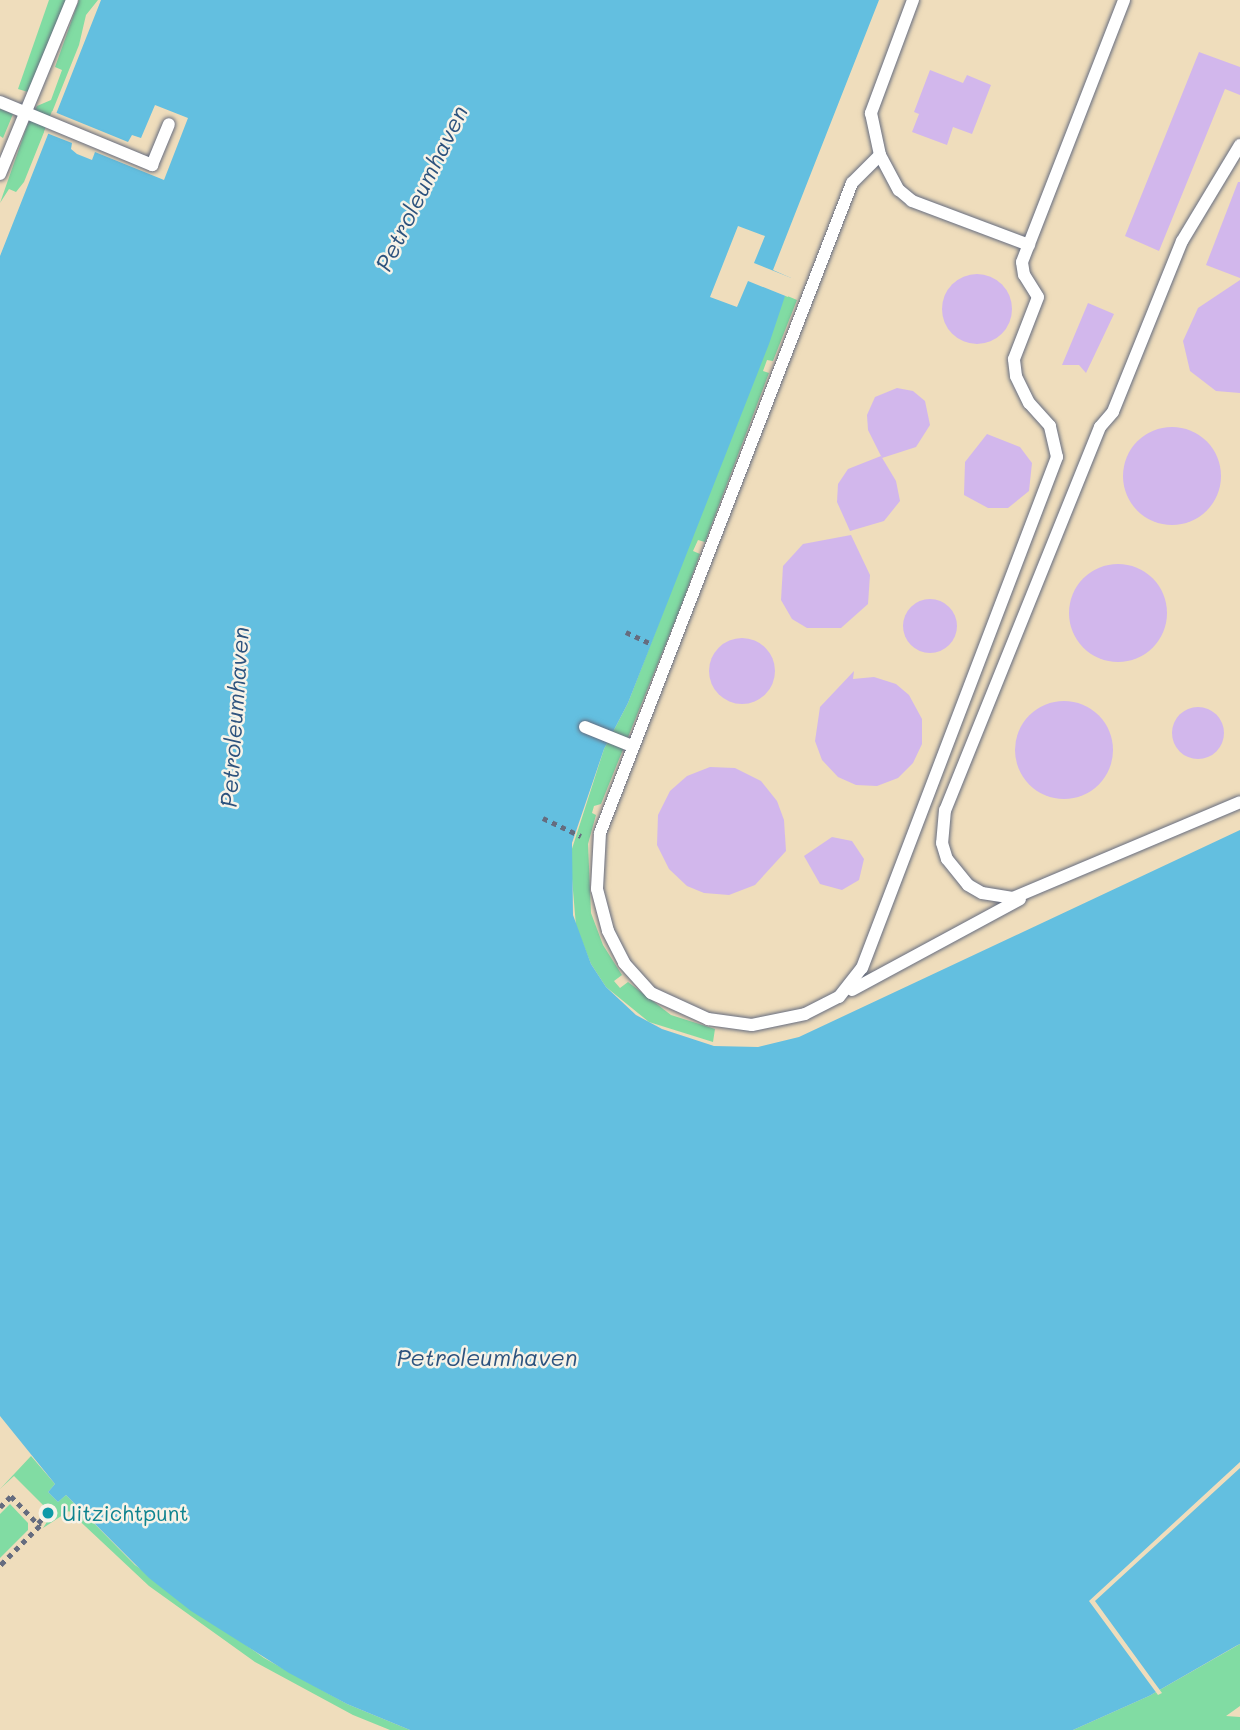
<!DOCTYPE html>
<html>
<head>
<meta charset="utf-8">
<style>
	body { margin:0 }
	#map { position:relative; width:1240px; height:1730px; overflow:hidden; background:#efddbc; font-family:Mali,sans-serif }
	div>[style] { position:absolute }
	.green>* { inset:0; background:#81dca3 }
	.water>* { inset:0; background:#63bfe0 }
	.pier>* { inset:0; background:#efddbc }
	.building>* { inset:0; background:#d2b7ec }
	.round { border-radius:50% }
	.path>* { height:4.5px; margin-top:-2.25px; transform-origin:0; background:repeating-linear-gradient(90deg,#656c7f 0 5px,transparent 0 10px) }
	.roads { filter:drop-shadow(0 0 2px #656c7f) drop-shadow(0 0 2px #656c7f) }
	.lane>* { height:12px; margin:-6px; padding:0 6px; transform-origin:6px; border-radius:6px; background:#fff }
	.dots>* { width:19px; height:19px; translate:-50% -50%; box-sizing:border-box; border:4px solid #f7f3e8; border-radius:50% }
	span { translate:-50% -50%; white-space:nowrap; text-align:center; line-height:1.15; -webkit-text-stroke:5px #f7f3e8; paint-order:stroke }
	.culture-label { font-size:21px; color:#0d838f }
	.left { translate:0 -50%; text-align:left }
	.water-label { font-size:23px; color:#2d537e; font-style:italic }
</style>
</head>
<body>
<div id="map">
	<div class="green">
		<i style="clip-path:polygon(49px 0,66px 0,28px 92px,18px 89px)"></i>
		<i style="clip-path:polygon(79px 0,98px 0,86px 15px,79px 45px,24px 182px,16px 192px,9px 189px,0 203px,27px 126px,37px 106px,51px 100px,62px 70px,55px 67px)"></i>
		<i style="clip-path:polygon(0 109px,13px 114px,3px 138px,0 136px)"></i>
		<i style="clip-path:polygon(785px 295px,797px 300px,773px 361px,767px 360px,763px 371px,769px 373px,705px 542px,698px 540px,693px 551px,700px 554px,681px 606px,601px 804px,594px 806px,592px 813px,596px 815px,588px 844px,591px 913px,603px 945px,622px 975px,614px 981px,620px 988px,628px 982px,671px 1015px,715px 1029px,713px 1042px,649px 1022px,606px 987px,591px 964px,576px 926px,570px 855px,604px 749px,628px 703px)"></i>
		<i style="clip-path:polygon(31px 1456px,55px 1484px,48px 1492px,58px 1502px,66px 1495px,135px 1565px,264px 1658px,347px 1704px,410px 1730px,390px 1730px,353px 1715px,255px 1662px,149px 1586px,69px 1511px,43px 1528px,52px 1514px,14px 1476px,0 1489px)"></i>
		<i style="clip-path:polygon(10px 1504px,28px 1523px,28px 1530px,0 1558px,0 1514px)"></i>
		<i style="clip-path:polygon(1240px 1644px,1240px 1706px,1226px 1716px,1240px 1717px,1240px 1730px,1073px 1730px,1149px 1696px)"></i>
	</div>
	<div class="water">
		<i style="clip-path:polygon(101px 0,879px 0,773px 270px,791px 278px,769px 344px,628px 703px,604px 749px,572px 843px,573px 915px,591px 964px,606px 987px,636px 1015px,662px 1029px,714px 1046px,758px 1047px,799px 1037px,1240px 830px,1240px 1644px,1236px 1646px,1149px 1696px,1073px 1730px,410px 1730px,347px 1704px,289px 1673px,191px 1611px,149px 1578px,66px 1495px,58px 1502px,48px 1492px,55px 1484px,0 1416px,0 256px)"></i>
	</div>
	<div class="pier">
		<i style="clip-path:polygon(155px 105px,188px 118px,164px 180px,95px 152px,92px 160px,77px 154px,71px 149px,72px 143px,44px 132px,52px 111px,128px 142px,132px 135px,141px 138px)"></i>
		<i style="clip-path:polygon(738px 226px,765px 236px,754px 263px,794px 279px,788px 297px,748px 281px,737px 307px,710px 297px)"></i>
		<i style="clip-path:polygon(1240px 1462px,1240px 1468px,1095px 1601px,1162px 1693px,1158px 1695px,1089px 1601px)"></i>
	</div>
	<div class="building">
		<i style="clip-path:polygon(1199px 52px,1240px 67px,1240px 95px,1225px 89px,1159px 251px,1125px 236px)"></i>
		<i style="clip-path:polygon(930px 70px,963px 83px,967px 75px,991px 85px,972px 134px,953px 127px,947px 145px,912px 132px,919px 114px,914px 112px)"></i>
		<i style="clip-path:polygon(1238px 182px,1240px 182px,1240px 278px,1206px 265px)"></i>
		<i class="round" style="left:942px;top:274px;width:70px;height:70px"></i>
		<i style="clip-path:polygon(1240px 280px,1240px 393px,1216px 391px,1190px 371px,1183px 341px,1198px 308px)"></i>
		<i style="clip-path:polygon(1088px 303px,1114px 314px,1086px 373px,1079px 365px,1062px 365px)"></i>
		<i style="clip-path:polygon(897px 388px,913px 391px,925px 401px,930px 425px,916px 447px,882px 458px,868px 430px,867px 415px,875px 397px)"></i>
		<i class="round" style="left:1123px;top:427px;width:98px;height:98px"></i>
		<i style="clip-path:polygon(987px 434px,1020px 447px,1032px 463px,1029px 491px,1008px 508px,988px 508px,964px 495px,965px 462px)"></i>
		<i style="clip-path:polygon(881px 456px,896px 481px,900px 501px,884px 521px,850px 531px,837px 502px,838px 484px,848px 469px)"></i>
		<i style="clip-path:polygon(851px 535px,870px 575px,868px 604px,841px 628px,807px 628px,792px 619px,781px 600px,783px 566px,803px 544px)"></i>
		<i class="round" style="left:1069px;top:564px;width:98px;height:98px"></i>
		<i class="round" style="left:903px;top:599px;width:54px;height:54px"></i>
		<i class="round" style="left:709px;top:638px;width:66px;height:66px"></i>
		<i style="clip-path:polygon(854px 671px,853px 679px,874px 677px,896px 684px,909px 695px,922px 719px,922px 744px,913px 763px,898px 778px,877px 786px,856px 785px,838px 777px,822px 760px,815px 741px,820px 707px)"></i>
		<i class="round" style="left:1015px;top:701px;width:98px;height:98px"></i>
		<i class="round" style="left:1172px;top:707px;width:52px;height:52px"></i>
		<i style="clip-path:polygon(710px 767px,735px 768px,761px 781px,777px 801px,784px 820px,786px 851px,755px 885px,729px 895px,704px 893px,687px 886px,669px 869px,657px 845px,658px 815px,670px 791px,687px 776px)"></i>
		<i style="clip-path:polygon(832px 837px,852px 841px,864px 859px,859px 880px,842px 890px,820px 884px,804px 856px)"></i>
	</div>
	<div class="path">
		<i style="left:626px;top:632px;width:29px;rotate:25deg"></i>
		<i style="left:543px;top:818px;width:42px;rotate:25.3deg"></i>
		<i style="left:0;top:1507px;width:16px;rotate:-45deg"></i>
		<i style="left:11px;top:1496px;width:42px;rotate:46deg"></i>
		<i style="left:40px;top:1526px;width:57px;rotate:135deg"></i>
		<i style="left:38px;top:1523px;width:14px;rotate:-45deg"></i>
	</div>
	<div class="roads">
		<div class="lane">
			<i style="left:913px;top:0;width:121px;rotate:110.4deg"></i>
			<i style="left:871px;top:113px;width:43px;rotate:77.9deg"></i>
			<i style="left:880px;top:155px;width:40px;rotate:62deg"></i>
			<i style="left:899px;top:190px;width:17px;rotate:40deg"></i>
			<i style="left:912px;top:201px;width:125px;rotate:20.6deg"></i>
			<i style="left:0;top:102px;width:165px;rotate:22.5deg"></i>
			<i style="left:152px;top:165px;width:44px;rotate:-67.5deg"></i>
			<i style="left:1240px;top:145px;width:112px;rotate:121.1deg"></i>
			<i style="left:1182px;top:241px;width:184px;rotate:112deg"></i>
			<i style="left:1113px;top:412px;width:20px;rotate:131deg"></i>
			<i style="left:1100px;top:427px;width:413px;rotate:112deg"></i>
			<i style="left:945px;top:810px;width:33px;rotate:95deg"></i>
			<i style="left:942px;top:843px;width:17px;rotate:73deg"></i>
			<i style="left:947px;top:859px;width:33px;rotate:51deg"></i>
			<i style="left:968px;top:885px;width:16px;rotate:30deg"></i>
			<i style="left:982px;top:893px;width:31px;rotate:9deg"></i>
			<i style="left:1013px;top:898px;width:246px;rotate:-22.9deg"></i>
			<i style="left:880px;top:155px;width:40px;rotate:135deg"></i>
			<i style="left:852px;top:183px;width:697px;rotate:111.19deg"></i>
			<i style="left:600px;top:833px;width:56px;rotate:93.1deg"></i>
			<i style="left:597px;top:889px;width:43px;rotate:75.3deg"></i>
			<i style="left:608px;top:931px;width:36px;rotate:63deg"></i>
			<i style="left:624px;top:963px;width:40px;rotate:48deg"></i>
			<i style="left:651px;top:993px;width:63px;rotate:24.5deg"></i>
			<i style="left:708px;top:1019px;width:44px;rotate:7.8deg"></i>
			<i style="left:752px;top:1025px;width:54px;rotate:-11.7deg"></i>
			<i style="left:805px;top:1014px;width:38px;rotate:-27deg"></i>
			<i style="left:839px;top:997px;width:37px;rotate:-52deg"></i>
			<i style="left:862px;top:968px;width:547px;rotate:-69.11deg"></i>
			<i style="left:1057px;top:457px;width:32px;rotate:-103deg"></i>
			<i style="left:1050px;top:426px;width:31px;rotate:-132deg"></i>
			<i style="left:1029px;top:403px;width:30px;rotate:-116deg"></i>
			<i style="left:1016px;top:376px;width:17px;rotate:-97deg"></i>
			<i style="left:1014px;top:359px;width:66px;rotate:-68.8deg"></i>
			<i style="left:1038px;top:297px;width:26px;rotate:-122deg"></i>
			<i style="left:1024px;top:275px;width:13px;rotate:-99deg"></i>
			<i style="left:1022px;top:262px;width:281px;rotate:-68.7deg"></i>
			<i style="left:0;top:174px;width:188px;rotate:-67.5deg"></i>
			<i style="left:585px;top:727px;width:51px;rotate:22deg"></i>
			<i style="left:852px;top:990px;width:191px;rotate:-28.4deg"></i>
		</div>
	</div>
	<div class="dots">
		<i style="left:48px;top:1513px;background:#0f9aa8"></i>
	</div>
	<div class="culture-label">
		<span class="left" style="left:62px;top:1513px">Uitzichtpunt</span>
	</div>
	<div class="water-label">
		<span style="left:421px;top:188px;rotate:-64deg">Petroleumhaven</span>
		<span style="left:234px;top:717px;rotate:-86deg">Petroleumhaven</span>
		<span style="left:487px;top:1357px">Petroleumhaven</span>
	</div>
</div>
</body>
</html>
